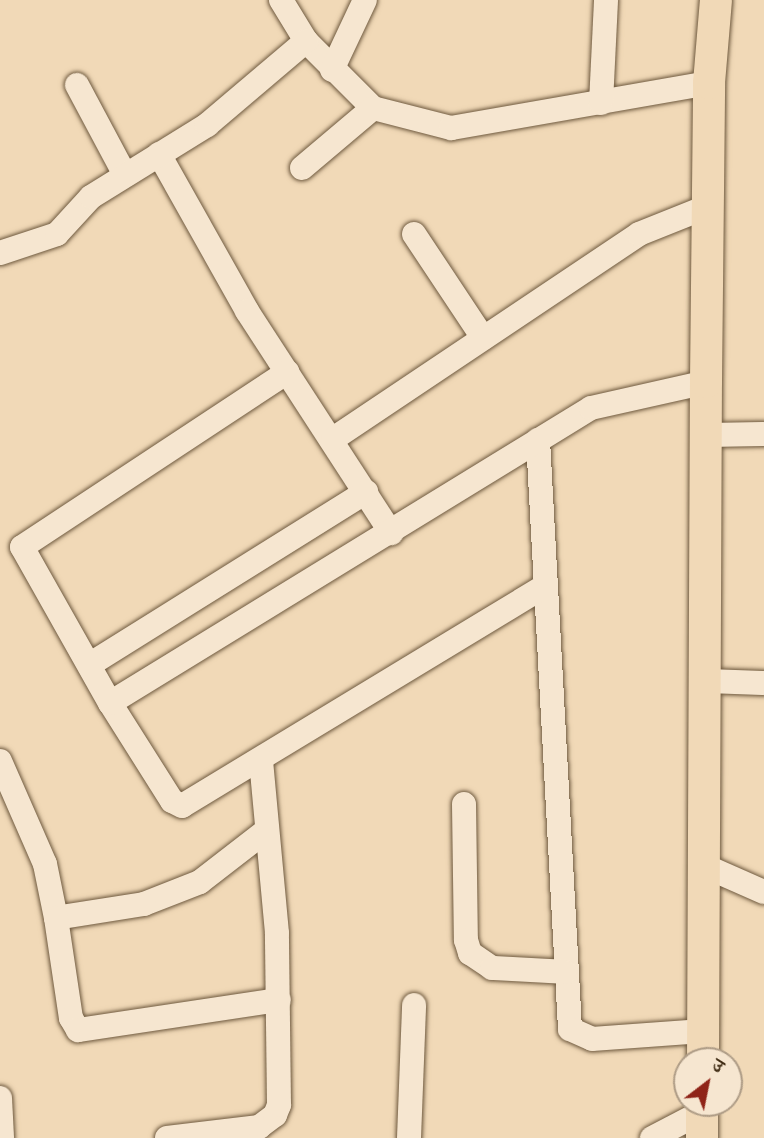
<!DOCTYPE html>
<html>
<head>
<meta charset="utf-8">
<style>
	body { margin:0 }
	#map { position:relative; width:764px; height:1138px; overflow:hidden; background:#f1d9b7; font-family:"IM FELL French Canon","Noto Serif Devanagari",serif }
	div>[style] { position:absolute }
	.roads { filter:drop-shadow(0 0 2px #6e593e) drop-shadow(0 0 2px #6e593e) }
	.minor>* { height:24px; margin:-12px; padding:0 12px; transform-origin:12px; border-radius:12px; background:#f6e6d0 }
	.major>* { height:32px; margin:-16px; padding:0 16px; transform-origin:16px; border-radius:16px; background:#f1d9b7 }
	span { translate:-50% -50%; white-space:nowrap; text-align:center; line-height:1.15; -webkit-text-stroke:6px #f6e6d0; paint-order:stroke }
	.north { position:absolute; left:673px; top:1047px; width:70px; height:70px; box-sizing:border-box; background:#f6e6d0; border:2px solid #ae9c86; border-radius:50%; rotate:32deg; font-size:19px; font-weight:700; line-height:28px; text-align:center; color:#422e16 }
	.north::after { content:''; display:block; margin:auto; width:24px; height:32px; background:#8f2418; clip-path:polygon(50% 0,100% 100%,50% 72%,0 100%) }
</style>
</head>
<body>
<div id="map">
	<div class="roads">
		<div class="minor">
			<i style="left:281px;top:0;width:48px;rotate:58.6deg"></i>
			<i style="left:306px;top:41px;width:95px;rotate:45deg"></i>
			<i style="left:373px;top:108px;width:81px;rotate:14.4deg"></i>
			<i style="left:451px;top:128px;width:262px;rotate:-9.9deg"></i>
			<i style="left:332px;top:70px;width:77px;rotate:-64.8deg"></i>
			<i style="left:77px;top:85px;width:102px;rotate:61.9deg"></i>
			<i style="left:601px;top:103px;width:103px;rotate:-87.2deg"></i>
			<i style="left:159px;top:154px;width:180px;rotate:60.7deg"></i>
			<i style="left:247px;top:311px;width:265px;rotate:57deg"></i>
			<i style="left:302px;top:168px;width:93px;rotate:-40.2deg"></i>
			<i style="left:414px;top:234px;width:125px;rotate:56.4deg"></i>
			<i style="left:0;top:253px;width:60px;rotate:-18.4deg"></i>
			<i style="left:57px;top:234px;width:50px;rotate:-47.4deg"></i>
			<i style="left:91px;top:197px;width:137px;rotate:-31.8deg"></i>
			<i style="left:207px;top:125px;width:130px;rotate:-40.3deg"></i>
			<i style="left:706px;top:435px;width:58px;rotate:-1deg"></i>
			<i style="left:333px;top:439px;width:368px;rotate:-33.8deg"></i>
			<i style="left:639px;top:234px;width:75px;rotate:-21.8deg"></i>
			<i style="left:538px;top:440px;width:590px;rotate:86.89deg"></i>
			<i style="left:570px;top:1029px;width:24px;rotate:24deg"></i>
			<i style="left:592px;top:1039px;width:111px;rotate:-4.1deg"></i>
			<i style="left:545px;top:586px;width:424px;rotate:148.8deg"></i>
			<i style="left:182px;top:806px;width:11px;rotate:-153deg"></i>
			<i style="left:172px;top:801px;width:116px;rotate:-122.3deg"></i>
			<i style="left:110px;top:703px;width:564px;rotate:-31.52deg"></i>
			<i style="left:591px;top:408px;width:118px;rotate:-12.7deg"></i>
			<i style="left:89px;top:665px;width:327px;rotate:-32deg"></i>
			<i style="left:706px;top:681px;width:58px;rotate:2deg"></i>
			<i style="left:110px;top:703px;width:179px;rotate:-119.4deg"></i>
			<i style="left:22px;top:547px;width:318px;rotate:-33.4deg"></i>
			<i style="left:0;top:761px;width:112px;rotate:66.4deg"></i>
			<i style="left:45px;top:864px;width:55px;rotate:78.5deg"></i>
			<i style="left:464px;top:804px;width:136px;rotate:89.2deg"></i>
			<i style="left:466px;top:940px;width:14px;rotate:73deg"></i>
			<i style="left:470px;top:953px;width:27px;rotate:34deg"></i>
			<i style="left:492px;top:968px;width:73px;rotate:3.1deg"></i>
			<i style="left:267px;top:830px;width:85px;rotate:142.2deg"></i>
			<i style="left:200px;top:882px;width:60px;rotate:158.6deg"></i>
			<i style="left:144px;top:904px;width:89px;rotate:171deg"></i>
			<i style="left:56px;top:918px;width:101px;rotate:81.5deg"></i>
			<i style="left:71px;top:1018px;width:14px;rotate:60deg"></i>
			<i style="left:78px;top:1030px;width:203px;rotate:-8.5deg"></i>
			<i style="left:705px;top:866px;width:64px;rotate:23.8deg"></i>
			<i style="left:0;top:1098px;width:40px;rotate:87.1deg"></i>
			<i style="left:167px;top:1138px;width:93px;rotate:-6.8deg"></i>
			<i style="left:259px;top:1127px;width:20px;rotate:-37deg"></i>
			<i style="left:275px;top:1115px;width:11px;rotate:-68deg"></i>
			<i style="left:279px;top:1105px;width:172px;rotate:-90.7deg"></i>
			<i style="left:277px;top:933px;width:174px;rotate:-95.3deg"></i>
			<i style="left:409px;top:1138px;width:133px;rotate:-87.8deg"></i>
			<i style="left:652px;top:1138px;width:56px;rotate:-27.5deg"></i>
		</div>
		<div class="major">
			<i style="left:703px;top:1061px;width:679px;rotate:-89.75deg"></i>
			<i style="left:706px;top:382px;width:299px;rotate:-89.4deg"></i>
			<i style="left:709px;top:83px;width:83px;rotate:-85.2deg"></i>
			<i style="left:702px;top:1103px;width:35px;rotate:90deg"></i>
		</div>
	</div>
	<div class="north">उ</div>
</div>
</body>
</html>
